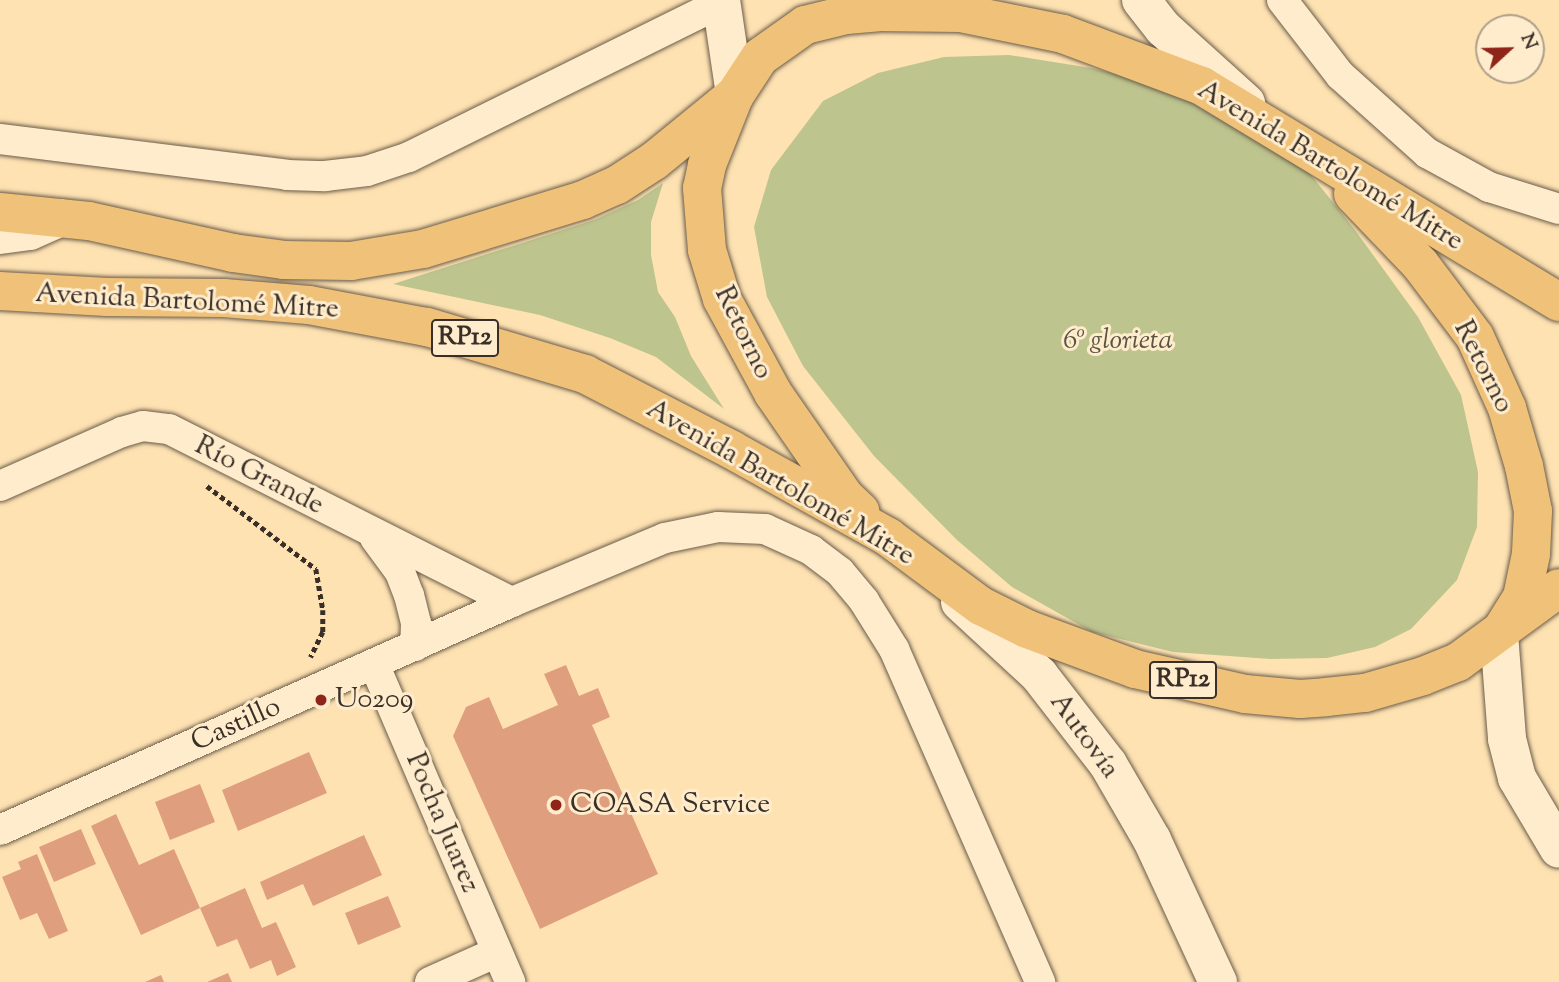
<!DOCTYPE html>
<html>
<head>
<meta charset="utf-8">
<style>
	body { margin:0 }
	#map { position:relative; width:1559px; height:982px; overflow:hidden; background:#fee2b2; font-family:"Sorts Mill Goudy",serif }
	div>[style] { position:absolute }
	.green>* { inset:0; background:#bdc48e }
	.building>* { inset:0; background:#df9f7f }
	.path>* { height:4.5px; margin-top:-2.25px; transform-origin:0; background:repeating-linear-gradient(90deg,#392f27 0 5px,transparent 0 8.5px) }
	.roads { filter:drop-shadow(0 0 2px #6a5c4a) drop-shadow(0 0 2px #6a5c4a) }
	.street>* { height:30px; margin:-15px; padding:0 15px; transform-origin:15px; border-radius:15px; background:#feeccd }
	.secondary>* { height:38px; margin:-19px; padding:0 19px; transform-origin:19px; border-radius:19px; background:#feeccd }
	.primary>* { height:38px; margin:-19px; padding:0 19px; transform-origin:19px; border-radius:19px; background:#efc179 }
	.dots>* { width:19px; height:19px; translate:-50% -50%; box-sizing:border-box; border:4px solid #feeccd; border-radius:50% }
	span { translate:-50% -50%; white-space:nowrap; text-align:center; line-height:1.15; -webkit-text-stroke:6px #feeccd; paint-order:stroke }
	.shield-label span { padding:2px 5px; background:#feeccd; border:2px solid; border-radius:5px; -webkit-text-stroke-width:0 }
	.shield-label { font-size:26px; color:#392f27; font-weight:700 }
	.street-label { font-size:28px; color:#392f27 }
	.park-label { font-size:28px; color:#5a5441; font-style:italic }
	.poi-label { font-size:28px; color:#392f27 }
	.left { translate:0 -50%; text-align:left }
	.north { position:absolute; left:1475px; top:14px; width:70px; height:70px; box-sizing:border-box; background:#feeccd; border:2px solid #afa08b; border-radius:50%; rotate:68deg; font-size:19px; font-weight:700; line-height:28px; text-align:center; color:#392f27 }
	.north::after { content:''; display:block; margin:auto; width:24px; height:32px; background:#8f2418; clip-path:polygon(50% 0,100% 100%,50% 72%,0 100%) }
</style>
</head>
<body>
<div id="map">
	<div class="green">
		<i style="clip-path:polygon(1009px 55px,1091px 68px,1165px 86px,1295px 155px,1355px 230px,1418px 317px,1461px 395px,1478px 472px,1477px 527px,1457px 580px,1411px 629px,1375px 647px,1327px 658px,1271px 659px,1173px 652px,1092px 632px,1012px 587px,957px 540px,874px 456px,803px 366px,767px 297px,754px 227px,771px 170px,823px 101px,878px 73px,944px 57px)"></i>
		<i style="clip-path:polygon(663px 183px,651px 222px,651px 255px,658px 292px,675px 317px,691px 356px,724px 409px,656px 357px,610px 338px,540px 315px,393px 284px,594px 220px,638px 200px)"></i>
	</div>
	<div class="building">
		<i style="clip-path:polygon(566px 665px,579px 696px,598px 688px,610px 717px,592px 725px,658px 874px,540px 929px,453px 736px,466px 707px,489px 697px,503px 729px,558px 705px,544px 674px)"></i>
		<i style="clip-path:polygon(309px 752px,327px 793px,238px 831px,222px 790px)"></i>
		<i style="clip-path:polygon(200px 784px,215px 822px,170px 840px,155px 802px)"></i>
		<i style="clip-path:polygon(116px 814px,139px 865px,174px 849px,200px 908px,141px 935px,91px 826px)"></i>
		<i style="clip-path:polygon(81px 829px,96px 864px,54px 882px,39px 847px)"></i>
		<i style="clip-path:polygon(364px 835px,382px 875px,313px 906px,303px 884px,267px 900px,260px 882px)"></i>
		<i style="clip-path:polygon(37px 854px,68px 931px,49px 939px,37px 913px,20px 920px,2px 877px,21px 869px,18px 862px)"></i>
		<i style="clip-path:polygon(245px 888px,262px 928px,276px 922px,296px 967px,277px 976px,271px 960px,250px 969px,237px 939px,217px 947px,200px 908px)"></i>
		<i style="clip-path:polygon(388px 896px,401px 927px,358px 945px,345px 913px)"></i>
		<i style="clip-path:polygon(228px 973px,232px 982px,207px 982px)"></i>
		<i style="clip-path:polygon(161px 975px,164px 982px,145px 982px)"></i>
	</div>
	<div class="path">
		<i style="left:207px;top:486px;width:137px;rotate:37.3deg"></i>
		<i style="left:316px;top:569px;width:42px;rotate:80.3deg"></i>
		<i style="left:323px;top:610px;width:22px;rotate:90deg"></i>
		<i style="left:323px;top:632px;width:28px;rotate:116deg"></i>
	</div>
	<div class="roads">
		<div class="street">
			<i style="left:1282px;top:0;width:95px;rotate:52.3deg"></i>
			<i style="left:1340px;top:75px;width:117px;rotate:41.9deg"></i>
			<i style="left:1427px;top:153px;width:71px;rotate:28.7deg"></i>
			<i style="left:1489px;top:187px;width:73px;rotate:17.4deg"></i>
			<i style="left:0;top:139px;width:289px;rotate:7.1deg"></i>
			<i style="left:287px;top:175px;width:38px;rotate:2deg"></i>
			<i style="left:325px;top:176px;width:42px;rotate:-6.8deg"></i>
			<i style="left:367px;top:171px;width:44px;rotate:-18.4deg"></i>
			<i style="left:409px;top:157px;width:349px;rotate:-26.3deg"></i>
			<i style="left:0;top:486px;width:133px;rotate:-23.9deg"></i>
			<i style="left:122px;top:432px;width:22px;rotate:-16deg"></i>
			<i style="left:143px;top:426px;width:26px;rotate:7deg"></i>
			<i style="left:169px;top:429px;width:384px;rotate:26.8deg"></i>
			<i style="left:375px;top:538px;width:42px;rotate:53.7deg"></i>
			<i style="left:400px;top:572px;width:25px;rotate:69deg"></i>
			<i style="left:409px;top:595px;width:29px;rotate:76deg"></i>
			<i style="left:416px;top:623px;width:23px;rotate:92deg"></i>
			<i style="left:374px;top:664px;width:346px;rotate:66.8deg"></i>
			<i style="left:0;top:830px;width:560px;rotate:-24deg"></i>
			<i style="left:512px;top:602px;width:166px;rotate:-22.7deg"></i>
			<i style="left:665px;top:538px;width:54px;rotate:-11.7deg"></i>
			<i style="left:718px;top:527px;width:47px;rotate:2.4deg"></i>
			<i style="left:765px;top:529px;width:51px;rotate:24.5deg"></i>
			<i style="left:811px;top:550px;width:36px;rotate:37deg"></i>
			<i style="left:840px;top:572px;width:38px;rotate:50deg"></i>
			<i style="left:864px;top:601px;width:57px;rotate:58deg"></i>
			<i style="left:894px;top:649px;width:364px;rotate:66.3deg"></i>
			<i style="left:430px;top:982px;width:73px;rotate:-24.1deg"></i>
		</div>
		<div class="secondary">
			<i style="left:721px;top:0;width:96px;rotate:81.6deg"></i>
			<i style="left:1141px;top:0;width:36px;rotate:52deg"></i>
			<i style="left:1163px;top:28px;width:112px;rotate:42.1deg"></i>
			<i style="left:0;top:235px;width:30px;rotate:-8deg"></i>
			<i style="left:30px;top:231px;width:32px;rotate:-24deg"></i>
			<i style="left:960px;top:602px;width:108px;rotate:42.7deg"></i>
			<i style="left:1039px;top:675px;width:113px;rotate:52.2deg"></i>
			<i style="left:1108px;top:764px;width:88px;rotate:59.9deg"></i>
			<i style="left:1152px;top:840px;width:157px;rotate:65.1deg"></i>
			<i style="left:1499px;top:634px;width:105px;rotate:85.6deg"></i>
			<i style="left:1507px;top:739px;width:40px;rotate:75.6deg"></i>
			<i style="left:1517px;top:778px;width:82px;rotate:59.4deg"></i>
		</div>
		<div class="primary">
			<i style="left:734px;top:97px;width:73px;rotate:111.7deg"></i>
			<i style="left:707px;top:165px;width:24px;rotate:102deg"></i>
			<i style="left:702px;top:188px;width:62px;rotate:85.4deg"></i>
			<i style="left:707px;top:250px;width:51px;rotate:73deg"></i>
			<i style="left:722px;top:299px;width:107px;rotate:61.5deg"></i>
			<i style="left:773px;top:393px;width:126px;rotate:55.3deg"></i>
			<i style="left:845px;top:497px;width:21px;rotate:43deg"></i>
			<i style="left:1353px;top:194px;width:97px;rotate:46.3deg"></i>
			<i style="left:1420px;top:264px;width:91px;rotate:53deg"></i>
			<i style="left:1475px;top:337px;width:78px;rotate:65.7deg"></i>
			<i style="left:1507px;top:408px;width:60px;rotate:73.7deg"></i>
			<i style="left:1524px;top:466px;width:46px;rotate:78.7deg"></i>
			<i style="left:1533px;top:511px;width:43px;rotate:92.7deg"></i>
			<i style="left:1531px;top:554px;width:44px;rotate:101.8deg"></i>
			<i style="left:1522px;top:597px;width:38px;rotate:122deg"></i>
			<i style="left:0;top:212px;width:89px;rotate:5.8deg"></i>
			<i style="left:89px;top:221px;width:148px;rotate:12.5deg"></i>
			<i style="left:233px;top:253px;width:51px;rotate:7.8deg"></i>
			<i style="left:284px;top:260px;width:67px;rotate:0.9deg"></i>
			<i style="left:351px;top:261px;width:73px;rotate:-9.5deg"></i>
			<i style="left:423px;top:249px;width:167px;rotate:-17deg"></i>
			<i style="left:583px;top:200px;width:37px;rotate:-24deg"></i>
			<i style="left:617px;top:185px;width:44px;rotate:-33deg"></i>
			<i style="left:654px;top:161px;width:104px;rotate:-39.2deg"></i>
			<i style="left:735px;top:95px;width:45px;rotate:-56.7deg"></i>
			<i style="left:760px;top:57px;width:55px;rotate:-35.4deg"></i>
			<i style="left:805px;top:25px;width:42px;rotate:-13.7deg"></i>
			<i style="left:846px;top:15px;width:32px;rotate:-5deg"></i>
			<i style="left:878px;top:12px;width:82px;rotate:0.7deg"></i>
			<i style="left:960px;top:13px;width:105px;rotate:11.5deg"></i>
			<i style="left:1063px;top:34px;width:148px;rotate:20.5deg"></i>
			<i style="left:1202px;top:86px;width:417px;rotate:31.2deg"></i>
			<i style="left:0;top:291px;width:107px;rotate:3.2deg"></i>
			<i style="left:107px;top:297px;width:117px;rotate:0.5deg"></i>
			<i style="left:224px;top:298px;width:85px;rotate:4.7deg"></i>
			<i style="left:309px;top:305px;width:120px;rotate:10.6deg"></i>
			<i style="left:427px;top:327px;width:165px;rotate:16.6deg"></i>
			<i style="left:585px;top:374px;width:165px;rotate:27.3deg"></i>
			<i style="left:732px;top:450px;width:179px;rotate:29.1deg"></i>
			<i style="left:888px;top:537px;width:116px;rotate:36.6deg"></i>
			<i style="left:981px;top:606px;width:51px;rotate:26.6deg"></i>
			<i style="left:1027px;top:629px;width:115px;rotate:20.3deg"></i>
			<i style="left:1135px;top:669px;width:113px;rotate:12.8deg"></i>
			<i style="left:1245px;top:694px;width:55px;rotate:5.2deg"></i>
			<i style="left:1300px;top:699px;width:26px;rotate:-4deg"></i>
			<i style="left:1326px;top:697px;width:39px;rotate:-6deg"></i>
			<i style="left:1365px;top:693px;width:60px;rotate:-16.3deg"></i>
			<i style="left:1423px;top:676px;width:38px;rotate:-22deg"></i>
			<i style="left:1458px;top:662px;width:125px;rotate:-36.2deg"></i>
		</div>
	</div>
	<div class="dots">
		<i style="left:321px;top:700px;background:#8f2418"></i>
		<i style="left:556px;top:805px;background:#8f2418"></i>
	</div>
	<div class="shield-label">
		<span style="left:465px;top:338px">RP12</span>
		<span style="left:1183px;top:680px">RP12</span>
	</div>
	<div class="street-label">
		<span style="left:1330px;top:166px;rotate:31deg">Avenida Bartolomé Mitre</span>
		<span style="left:187px;top:302px;rotate:3deg">Avenida Bartolomé Mitre</span>
		<span style="left:743px;top:333px;rotate:64deg">Retorno</span>
		<span style="left:1483px;top:367px;rotate:63deg">Retorno</span>
		<span style="left:259px;top:476px;rotate:27deg">Río Grande</span>
		<span style="left:780px;top:483px;rotate:30deg">Avenida Bartolomé Mitre</span>
		<span style="left:236px;top:725px;rotate:-24deg">Castillo</span>
		<span style="left:1084px;top:736px;rotate:54deg">Autovía</span>
		<span style="left:442px;top:823px;rotate:67deg">Pocha Juarez</span>
	</div>
	<div class="park-label">
		<span style="left:1118px;top:341px">6º glorieta</span>
	</div>
	<div class="poi-label">
		<span class="left" style="left:335px;top:700px">U0209</span>
		<span class="left" style="left:570px;top:805px">COASA Service</span>
	</div>
	<div class="north">N</div>
</div>
</body>
</html>
